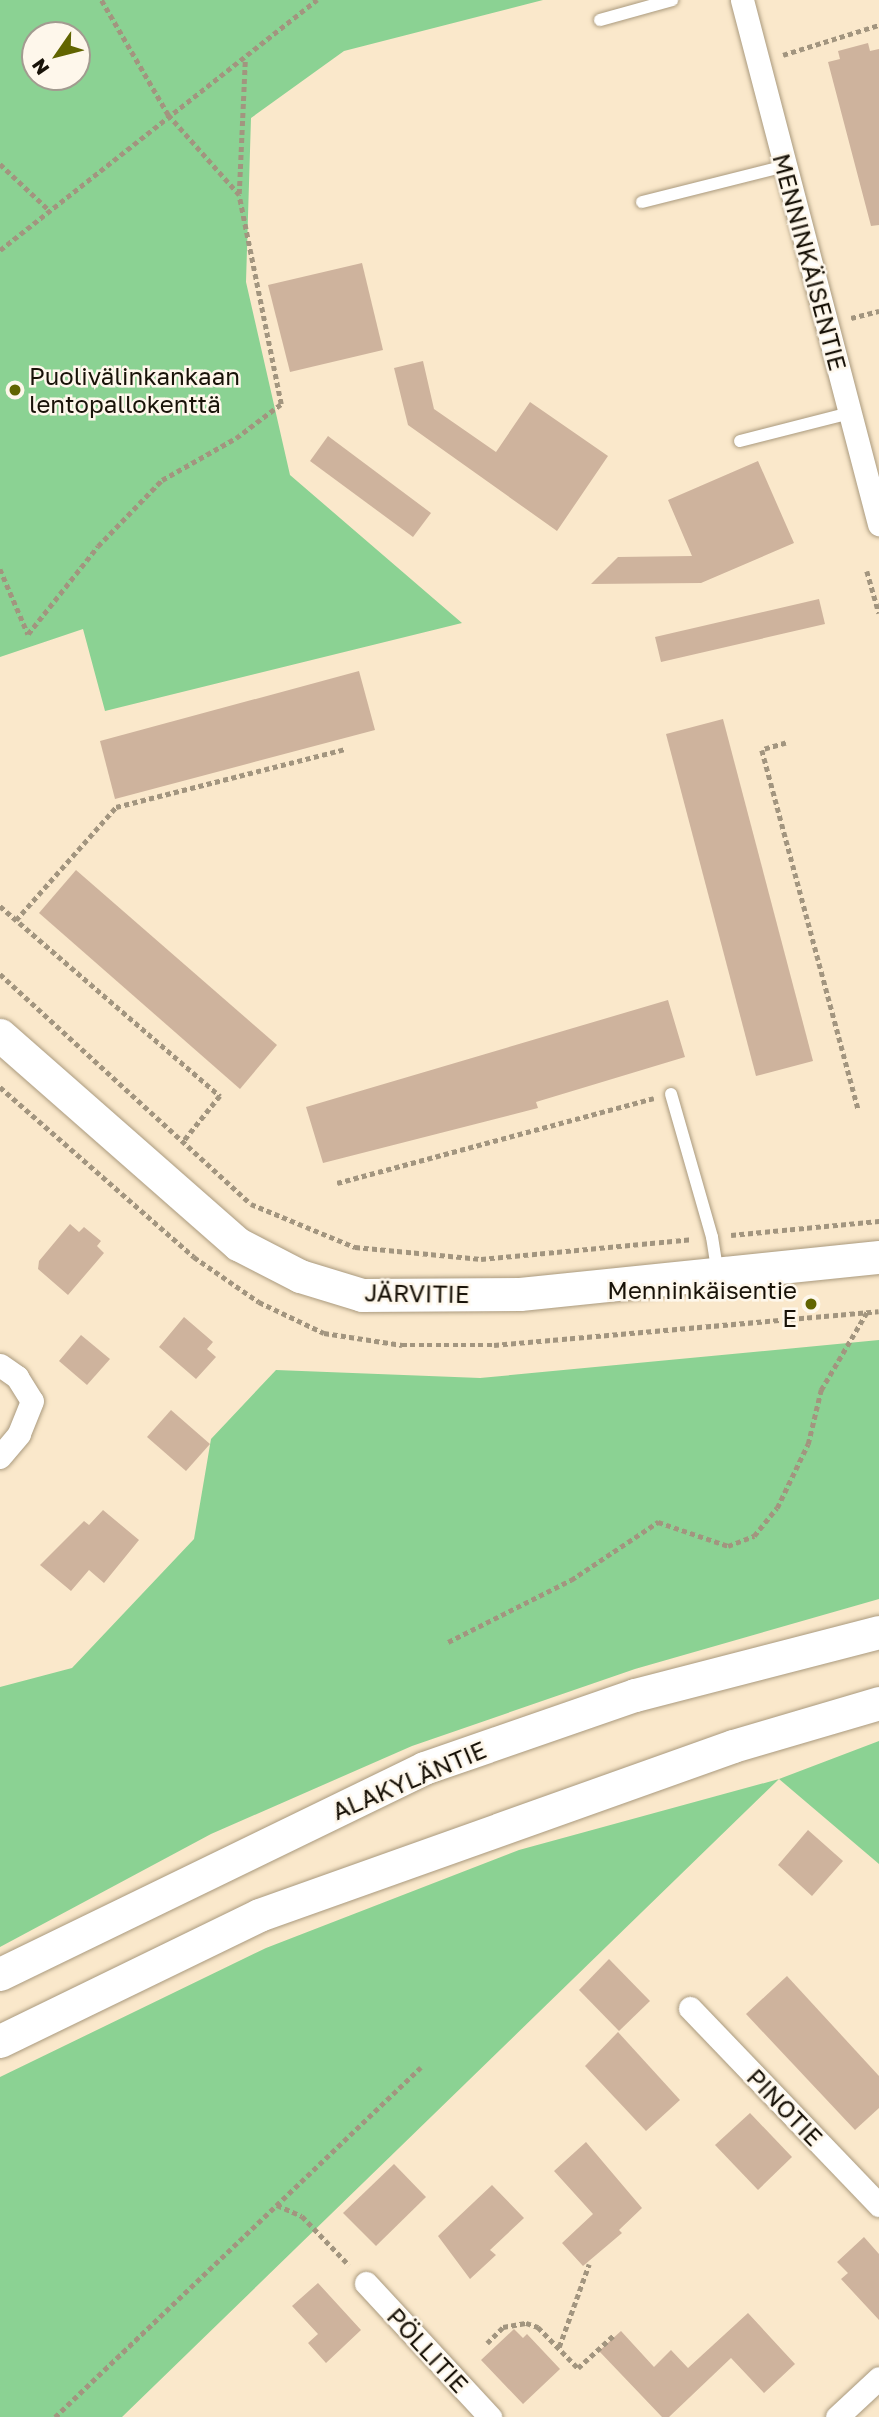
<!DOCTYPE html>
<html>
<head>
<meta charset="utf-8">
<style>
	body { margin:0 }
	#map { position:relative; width:879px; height:2417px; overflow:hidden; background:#fae8cb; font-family:"Golos Text",sans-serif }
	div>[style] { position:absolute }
	.green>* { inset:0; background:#8bd293 }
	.building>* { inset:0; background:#ceb39d }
	.path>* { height:4.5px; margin-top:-2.25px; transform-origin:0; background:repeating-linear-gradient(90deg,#a2957f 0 5px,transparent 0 8.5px) }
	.roads { filter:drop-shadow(0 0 2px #aa9a7e) drop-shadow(0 0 2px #aa9a7e) }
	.lane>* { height:12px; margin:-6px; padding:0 6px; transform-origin:6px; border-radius:6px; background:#fff }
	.street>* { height:23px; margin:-11.5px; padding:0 11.5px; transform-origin:11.5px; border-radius:11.5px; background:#fff }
	.secondary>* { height:33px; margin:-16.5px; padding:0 16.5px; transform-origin:16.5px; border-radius:16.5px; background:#fff }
	.dots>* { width:19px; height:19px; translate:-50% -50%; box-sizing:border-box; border:4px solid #fef7eb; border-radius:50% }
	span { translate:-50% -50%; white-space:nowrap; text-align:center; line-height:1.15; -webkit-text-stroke:5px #fef7eb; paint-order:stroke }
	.street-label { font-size:24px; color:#181208 }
	.poi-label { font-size:24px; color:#181208 }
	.left { translate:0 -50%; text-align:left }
	.right { translate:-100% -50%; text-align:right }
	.north { position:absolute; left:21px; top:21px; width:70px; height:70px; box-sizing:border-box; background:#fef7eb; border:2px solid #a29b90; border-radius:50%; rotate:235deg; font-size:19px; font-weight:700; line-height:28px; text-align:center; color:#181208 }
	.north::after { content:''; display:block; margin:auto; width:24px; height:32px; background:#616400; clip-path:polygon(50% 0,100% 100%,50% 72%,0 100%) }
</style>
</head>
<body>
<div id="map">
	<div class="green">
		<i style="clip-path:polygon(evenodd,0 0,543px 0,344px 51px,251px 118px,246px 282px,290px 475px,462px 623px,105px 711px,83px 629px,0 657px,0 0,35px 35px,77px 35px,77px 77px,35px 77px,35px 35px)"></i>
		<i style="clip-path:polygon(879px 1340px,879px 1599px,635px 1669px,412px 1746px,211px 1834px,0 1947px,0 1687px,72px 1668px,194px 1539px,211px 1439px,276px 1370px,480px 1378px)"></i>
		<i style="clip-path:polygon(879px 1741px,879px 1864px,779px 1779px,122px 2417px,0 2417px,0 2077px,266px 1948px,519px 1850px,779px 1779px)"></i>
	</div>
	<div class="building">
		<i style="clip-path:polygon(868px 43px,870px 51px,879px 49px,879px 225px,871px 226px,828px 62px,840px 59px,838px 51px)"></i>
		<i style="clip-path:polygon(362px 263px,383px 350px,290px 372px,268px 285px)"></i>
		<i style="clip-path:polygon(423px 361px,434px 409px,496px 452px,530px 402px,608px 456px,557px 531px,408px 425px,394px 368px)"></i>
		<i style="clip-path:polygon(328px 436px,431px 513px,413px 537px,310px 461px)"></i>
		<i style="clip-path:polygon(758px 461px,794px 543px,701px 583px,591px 584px,618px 557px,692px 556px,668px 500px)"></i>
		<i style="clip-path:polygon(819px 599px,825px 624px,661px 662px,655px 637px)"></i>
		<i style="clip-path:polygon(359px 671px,375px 730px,115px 799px,100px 741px)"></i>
		<i style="clip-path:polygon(723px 719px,813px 1061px,756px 1076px,666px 734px)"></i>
		<i style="clip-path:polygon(76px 870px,277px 1045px,240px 1089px,39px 913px)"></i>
		<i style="clip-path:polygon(668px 1000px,685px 1057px,536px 1102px,538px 1108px,323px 1163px,306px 1107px)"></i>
		<i style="clip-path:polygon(70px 1224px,79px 1232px,84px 1227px,101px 1241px,97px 1246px,104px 1253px,68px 1295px,38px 1269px,39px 1261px)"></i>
		<i style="clip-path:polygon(184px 1317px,213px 1342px,207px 1349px,216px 1357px,196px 1379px,159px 1347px)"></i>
		<i style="clip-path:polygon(81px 1335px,110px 1359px,87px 1385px,59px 1361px)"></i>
		<i style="clip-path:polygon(171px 1410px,210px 1444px,186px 1471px,147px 1437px)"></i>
		<i style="clip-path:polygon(103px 1510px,139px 1540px,104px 1583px,89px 1570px,71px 1591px,40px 1565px,84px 1521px,89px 1525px)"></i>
		<i style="clip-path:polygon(808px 1830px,843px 1861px,812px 1896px,778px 1865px)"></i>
		<i style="clip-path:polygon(609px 1959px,650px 2001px,619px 2031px,579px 1990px)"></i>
		<i style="clip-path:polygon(787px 1976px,879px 2076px,879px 2108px,855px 2130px,746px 2014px)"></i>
		<i style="clip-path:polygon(618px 2032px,680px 2100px,646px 2131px,585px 2066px)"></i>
		<i style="clip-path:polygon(750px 2113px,792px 2157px,758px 2190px,715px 2145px)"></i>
		<i style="clip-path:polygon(586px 2142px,642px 2208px,619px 2230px,622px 2233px,583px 2266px,562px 2243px,593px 2214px,554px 2171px)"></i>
		<i style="clip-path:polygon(394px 2164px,426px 2197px,376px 2246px,343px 2213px)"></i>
		<i style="clip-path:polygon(492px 2185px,524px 2218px,490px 2250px,496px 2255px,470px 2279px,438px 2236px)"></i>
		<i style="clip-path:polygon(864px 2237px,879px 2254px,879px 2320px,841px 2279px,848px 2273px,837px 2262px)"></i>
		<i style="clip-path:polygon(318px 2283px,361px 2330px,326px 2363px,308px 2343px,318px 2334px,292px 2306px)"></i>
		<i style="clip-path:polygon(748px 2313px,795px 2364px,764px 2393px,731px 2358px,669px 2417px,662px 2417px,599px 2351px,621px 2331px,654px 2367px,671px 2350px,688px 2368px)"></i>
		<i style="clip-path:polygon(514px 2329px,523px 2338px,527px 2334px,560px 2369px,523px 2404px,481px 2360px)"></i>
	</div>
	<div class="path">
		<i style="left:783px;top:55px;width:101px;rotate:-17.4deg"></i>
		<i style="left:0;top:164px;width:67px;rotate:43.2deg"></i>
		<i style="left:239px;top:194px;width:134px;rotate:-87.4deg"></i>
		<i style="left:0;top:250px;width:404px;rotate:-38.3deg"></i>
		<i style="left:851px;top:318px;width:29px;rotate:-14deg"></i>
		<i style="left:0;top:569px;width:71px;rotate:66.7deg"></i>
		<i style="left:28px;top:634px;width:112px;rotate:-51.5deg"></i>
		<i style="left:98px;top:546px;width:92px;rotate:-45.9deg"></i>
		<i style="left:162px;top:480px;width:85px;rotate:-29.6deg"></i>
		<i style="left:236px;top:438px;width:56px;rotate:-37.1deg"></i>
		<i style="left:281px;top:404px;width:213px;rotate:-101.4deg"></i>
		<i style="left:239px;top:195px;width:107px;rotate:-131.6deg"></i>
		<i style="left:168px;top:115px;width:133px;rotate:-120.2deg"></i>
		<i style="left:867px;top:571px;width:44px;rotate:74.1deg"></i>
		<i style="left:786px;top:743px;width:25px;rotate:164deg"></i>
		<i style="left:762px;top:750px;width:372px;rotate:75deg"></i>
		<i style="left:0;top:906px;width:291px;rotate:40.8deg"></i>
		<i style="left:220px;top:1096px;width:59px;rotate:128.8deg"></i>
		<i style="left:16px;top:920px;width:151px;rotate:-48.5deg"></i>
		<i style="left:116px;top:807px;width:236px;rotate:-14.2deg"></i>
		<i style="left:0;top:974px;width:340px;rotate:42.5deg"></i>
		<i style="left:251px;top:1204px;width:113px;rotate:22.5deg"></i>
		<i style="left:355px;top:1247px;width:127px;rotate:5.4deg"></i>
		<i style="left:481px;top:1259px;width:211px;rotate:-5.4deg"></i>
		<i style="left:0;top:1087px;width:258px;rotate:41.2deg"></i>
		<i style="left:194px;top:1257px;width:79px;rotate:34.7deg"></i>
		<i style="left:259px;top:1302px;width:72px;rotate:25.5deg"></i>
		<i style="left:324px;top:1333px;width:79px;rotate:8.7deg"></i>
		<i style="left:402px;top:1345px;width:92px"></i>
		<i style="left:494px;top:1345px;width:386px;rotate:-5deg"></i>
		<i style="left:337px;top:1183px;width:328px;rotate:-15deg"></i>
		<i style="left:731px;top:1235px;width:149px;rotate:-5.4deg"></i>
		<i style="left:448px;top:1642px;width:138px;rotate:-26.8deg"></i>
		<i style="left:571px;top:1580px;width:105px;rotate:-33.7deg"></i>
		<i style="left:658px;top:1522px;width:74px;rotate:18.9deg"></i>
		<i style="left:728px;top:1546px;width:28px;rotate:-21deg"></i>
		<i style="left:754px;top:1536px;width:36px;rotate:-51deg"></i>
		<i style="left:777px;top:1508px;width:71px;rotate:-64.2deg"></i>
		<i style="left:808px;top:1444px;width:56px;rotate:-76.5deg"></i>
		<i style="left:821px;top:1390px;width:91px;rotate:-59.5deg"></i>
		<i style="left:277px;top:2205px;width:27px;rotate:24deg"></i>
		<i style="left:302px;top:2216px;width:68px;rotate:46.2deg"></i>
		<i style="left:487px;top:2343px;width:23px;rotate:-45deg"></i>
		<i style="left:503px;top:2327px;width:23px;rotate:-10deg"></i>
		<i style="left:526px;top:2323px;width:13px;rotate:18deg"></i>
		<i style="left:538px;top:2327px;width:57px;rotate:45.7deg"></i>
		<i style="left:578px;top:2368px;width:50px;rotate:-42.6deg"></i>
		<i style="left:559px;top:2347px;width:88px;rotate:-70.1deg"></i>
		<i style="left:55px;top:2417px;width:506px;rotate:-43.72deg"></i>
	</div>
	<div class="roads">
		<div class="lane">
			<i style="left:600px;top:20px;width:75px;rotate:-15.5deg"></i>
			<i style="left:642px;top:202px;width:147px;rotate:-14.1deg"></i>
			<i style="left:740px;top:441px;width:114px;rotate:-14.3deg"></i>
			<i style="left:671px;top:1094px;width:149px;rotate:74deg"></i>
			<i style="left:712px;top:1237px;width:36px;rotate:81deg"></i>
		</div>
		<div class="street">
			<i style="left:742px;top:0;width:542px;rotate:75.35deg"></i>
			<i style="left:0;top:1365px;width:21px;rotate:35deg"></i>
			<i style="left:17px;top:1377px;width:28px;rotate:58deg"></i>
			<i style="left:32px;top:1401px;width:35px;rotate:112deg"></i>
			<i style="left:19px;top:1434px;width:30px;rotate:130deg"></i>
			<i style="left:690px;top:2008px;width:273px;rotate:46.2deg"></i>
			<i style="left:366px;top:2283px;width:183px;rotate:47.2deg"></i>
			<i style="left:837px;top:2417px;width:57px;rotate:-42.9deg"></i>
		</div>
		<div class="secondary">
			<i style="left:0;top:1035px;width:317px;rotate:41.3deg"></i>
			<i style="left:238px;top:1244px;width:70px;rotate:27.3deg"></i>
			<i style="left:300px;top:1276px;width:65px;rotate:17deg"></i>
			<i style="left:362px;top:1295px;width:158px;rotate:-0.4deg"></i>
			<i style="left:520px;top:1294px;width:361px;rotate:-5.9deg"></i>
			<i style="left:0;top:1974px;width:471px;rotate:-25.9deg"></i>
			<i style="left:424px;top:1768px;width:223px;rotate:-19.1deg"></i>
			<i style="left:635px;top:1695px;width:252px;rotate:-14.5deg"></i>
			<i style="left:0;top:2041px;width:288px;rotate:-25.9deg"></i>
			<i style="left:259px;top:1915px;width:503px;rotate:-19.62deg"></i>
			<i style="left:733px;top:1746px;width:152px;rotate:-16.4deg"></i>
		</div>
	</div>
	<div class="dots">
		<i style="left:15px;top:390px;background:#616400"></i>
		<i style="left:811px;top:1304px;background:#616400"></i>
	</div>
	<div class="street-label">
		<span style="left:810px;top:262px;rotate:75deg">MENNINKÄISENTIE</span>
		<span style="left:417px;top:1293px;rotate:1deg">JÄRVITIE</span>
		<span style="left:409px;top:1780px;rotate:-23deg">ALAKYLÄNTIE</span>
		<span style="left:785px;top:2107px;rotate:46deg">PINOTIE</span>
		<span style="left:428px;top:2350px;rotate:47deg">PÖLLITIE</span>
	</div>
	<div class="poi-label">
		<span class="left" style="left:29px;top:390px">Puolivälinkankaan<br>lentopallokenttä</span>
		<span class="right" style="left:797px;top:1304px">Menninkäisentie<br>E</span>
	</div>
	<div class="north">N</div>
</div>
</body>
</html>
